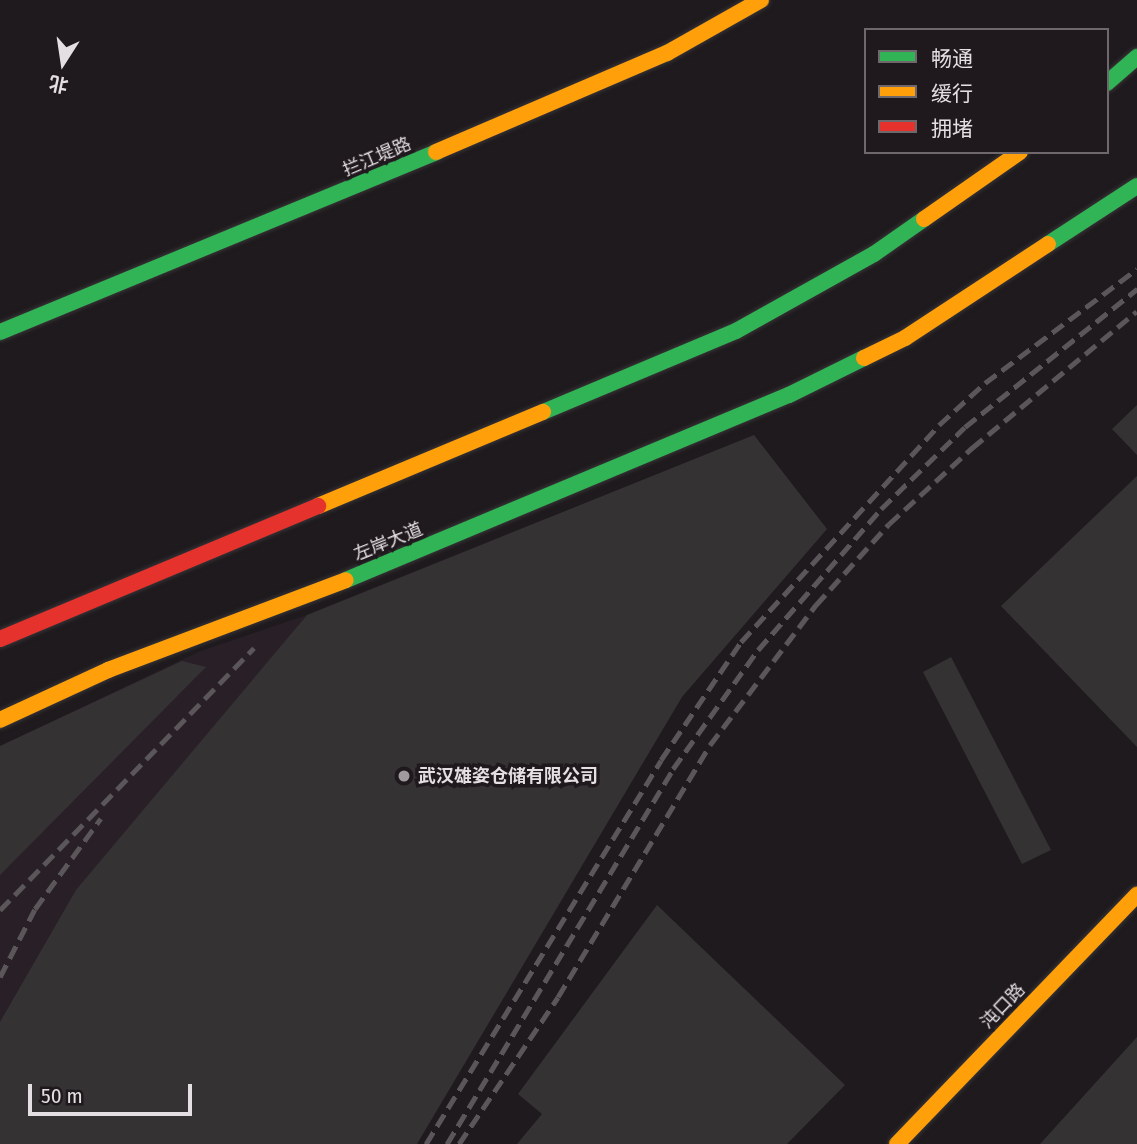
<!DOCTYPE html>
<html>
<head>
<meta charset="utf-8">
<style>
	body { margin:0 }
	#map { position:relative; width:1137px; height:1144px; overflow:hidden; background:#1e1a1d; font-family:"Fira Sans Condensed","Noto Sans SC",sans-serif }
	div>[style] { position:absolute }
	.built>* { inset:0; background:#291f27 }
	.building>* { inset:0; background:#353234 }
	.roads { filter:drop-shadow(0 0 2px #383437) drop-shadow(0 0 2px #383437) }
	.fast>* { height:16px; margin:-8px; padding:0 8px; transform-origin:8px; border-radius:8px; background:#30b455 }
	.slow>* { height:16px; margin:-8px; padding:0 8px; transform-origin:8px; border-radius:8px; background:#ff9f0a }
	.jam>* { height:16px; margin:-8px; padding:0 8px; transform-origin:8px; border-radius:8px; background:#e5322d }
	.rail>* { height:5px; margin-top:-2.5px; transform-origin:0; background:repeating-linear-gradient(90deg,#5a5659 0 14px,transparent 0 21px) }
	.dots>* { width:19px; height:19px; translate:-50% -50%; box-sizing:border-box; border:4px solid #1f191e; border-radius:50% }
	span { translate:-50% -50%; white-space:nowrap; text-align:center; line-height:1.15; -webkit-text-stroke:7px #1f191e; paint-order:stroke }
	.street-label { font-size:18px; color:#e4dfe3 }
	.poi-label { font-size:18px; color:#e4dfe3; font-weight:700 }
	.left { translate:0 -50%; text-align:left }
	.legend { position:absolute; left:864px; top:28px; width:245px; height:126px; box-sizing:border-box; background:#1f191e; border:2px solid #6e686d; margin:0; padding:9px 12px; list-style:none; font-size:21px; color:#e4dfe3 }
	.legend li { display:flex; align-items:center; gap:14px; height:35px }
	.legend b { width:35px; border:2px solid #6e686d }
	.north { position:absolute; left:28px; top:28px; width:70px; height:70px; -webkit-text-stroke:5px #1f191e; paint-order:stroke; rotate:192deg; font-size:19px; font-weight:700; line-height:28px; text-align:center; color:#e4dfe3 }
	.north::after { content:''; display:block; margin:auto; width:24px; height:32px; background:#e4dfe3; clip-path:polygon(50% 0,100% 100%,50% 72%,0 100%) }
	.scale { position:absolute; left:28px; top:1084px; width:164px; height:32px; box-sizing:border-box; border:4px solid #e4dfe3; border-top:0; padding-left:9px; font-size:21px; line-height:24px; white-space:nowrap; color:#e4dfe3; -webkit-text-stroke:5px #1f191e; paint-order:stroke }
</style>
</head>
<body>
<div id="map">
	<div class="built">
		<i style="clip-path:polygon(307px 615px,0 1022px,0 746px,200px 651px)"></i>
	</div>
	<div class="building">
		<i style="clip-path:polygon(1137px 405px,1137px 455px,1112px 429px)"></i>
		<i style="clip-path:polygon(754px 435px,827px 529px,682px 697px,417px 1144px,0 1144px,0 1022px,76px 890px,307px 615px)"></i>
		<i style="clip-path:polygon(1137px 476px,1137px 747px,1001px 606px)"></i>
		<i style="clip-path:polygon(951px 657px,1051px 850px,1022px 864px,923px 672px)"></i>
		<i style="clip-path:polygon(182px 661px,206px 667px,0 875px,0 746px)"></i>
		<i style="clip-path:polygon(657px 905px,845px 1085px,787px 1144px,517px 1144px,542px 1114px,518px 1094px)"></i>
		<i style="clip-path:polygon(1137px 1037px,1137px 1144px,1040px 1144px)"></i>
	</div>
	<div class="roads">
		<div class="fast">
			<i style="left:1107px;top:83px;width:40px;rotate:-41deg"></i>
			<i style="left:1048px;top:244px;width:106px;rotate:-33.1deg"></i>
			<i style="left:0;top:332px;width:472px;rotate:-22.4deg"></i>
			<i style="left:543px;top:412px;width:209px;rotate:-22.8deg"></i>
			<i style="left:736px;top:331px;width:158px;rotate:-29.2deg"></i>
			<i style="left:874px;top:254px;width:61px;rotate:-35deg"></i>
			<i style="left:346px;top:580px;width:480px;rotate:-22.7deg"></i>
			<i style="left:789px;top:395px;width:84px;rotate:-26.3deg"></i>
		</div>
		<div class="slow">
			<i style="left:436px;top:152px;width:251px;rotate:-23.2deg"></i>
			<i style="left:667px;top:53px;width:108px;rotate:-29.4deg"></i>
			<i style="left:924px;top:219px;width:117px;rotate:-34.9deg"></i>
			<i style="left:864px;top:358px;width:46px;rotate:-26deg"></i>
			<i style="left:905px;top:338px;width:171px;rotate:-33.3deg"></i>
			<i style="left:318px;top:506px;width:244px;rotate:-22.7deg"></i>
			<i style="left:0;top:720px;width:119px;rotate:-24.8deg"></i>
			<i style="left:108px;top:670px;width:254px;rotate:-20.7deg"></i>
			<i style="left:897px;top:1144px;width:346px;rotate:-46.1deg"></i>
		</div>
		<div class="jam">
			<i style="left:0;top:639px;width:345px;rotate:-22.7deg"></i>
		</div>
	</div>
	<div class="rail">
		<i style="left:0;top:910px;width:365px;rotate:-45.9deg"></i>
		<i style="left:0;top:977px;width:76px;rotate:-62.8deg"></i>
		<i style="left:35px;top:909px;width:112px;rotate:-54deg"></i>
		<i style="left:426px;top:1144px;width:450px;rotate:-58.5deg"></i>
		<i style="left:661px;top:760px;width:143px;rotate:-55.9deg"></i>
		<i style="left:741px;top:642px;width:294px;rotate:-47.6deg"></i>
		<i style="left:939px;top:425px;width:62px;rotate:-42.4deg"></i>
		<i style="left:985px;top:383px;width:190px;rotate:-36.9deg"></i>
		<i style="left:447px;top:1144px;width:438px;rotate:-58.9deg"></i>
		<i style="left:673px;top:769px;width:146px;rotate:-54.5deg"></i>
		<i style="left:758px;top:650px;width:187px;rotate:-48.9deg"></i>
		<i style="left:881px;top:509px;width:117px;rotate:-44.3deg"></i>
		<i style="left:965px;top:427px;width:221px;rotate:-38.7deg"></i>
		<i style="left:459px;top:1144px;width:177px;rotate:-56deg"></i>
		<i style="left:558px;top:997px;width:294px;rotate:-58.9deg"></i>
		<i style="left:710px;top:745px;width:176px;rotate:-52.9deg"></i>
		<i style="left:816px;top:605px;width:109px;rotate:-48deg"></i>
		<i style="left:889px;top:524px;width:113px;rotate:-42.5deg"></i>
		<i style="left:972px;top:448px;width:214px;rotate:-39.7deg"></i>
	</div>
	<div class="dots">
		<i style="left:404px;top:776px;background:#9f9a9e"></i>
	</div>
	<div class="street-label">
		<span style="left:377px;top:157px;rotate:-23deg">拦江堤路</span>
		<span style="left:388px;top:542px;rotate:-22deg">左岸大道</span>
		<span style="left:1003px;top:1006px;rotate:-46deg">沌口路</span>
	</div>
	<div class="poi-label">
		<span class="left" style="left:418px;top:776px">武汉雄姿仓储有限公司</span>
	</div>
	<ul class="legend">
	<li><b style="height:9px;background:#30b455"></b>畅通</li>
	<li><b style="height:9px;background:#ff9f0a"></b>缓行</li>
	<li><b style="height:9px;background:#e5322d"></b>拥堵</li>
	</ul>
	<div class="north">北</div>
	<div class="scale">50 m</div>
</div>
</body>
</html>
